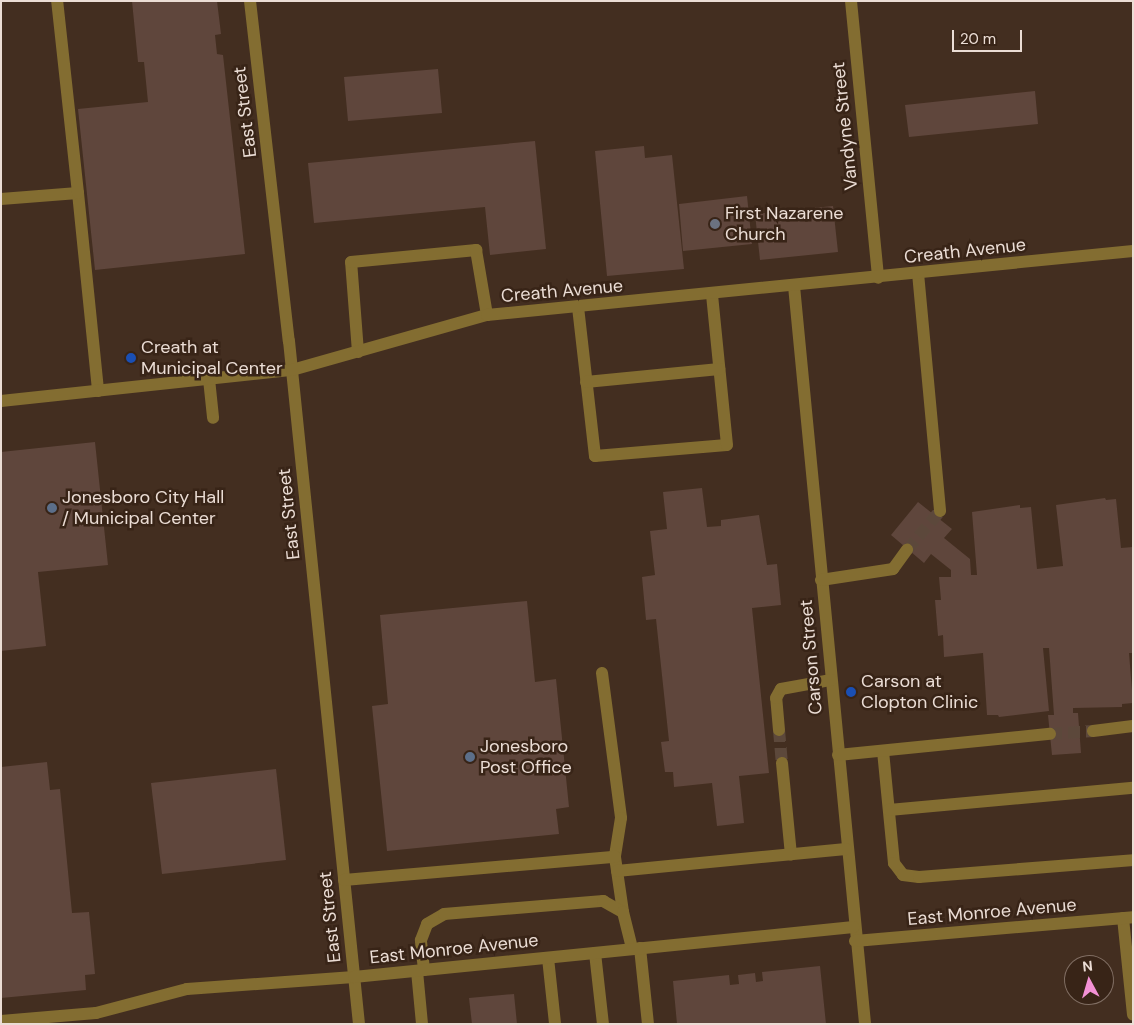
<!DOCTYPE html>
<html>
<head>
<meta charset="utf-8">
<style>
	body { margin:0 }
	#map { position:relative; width:1134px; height:1025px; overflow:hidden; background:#432e20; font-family:"DM Sans",sans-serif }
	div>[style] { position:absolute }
	.building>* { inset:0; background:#5f463c }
	.minor-tunnel>* { height:12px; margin-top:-6px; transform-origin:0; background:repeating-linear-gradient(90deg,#5c483b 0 12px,transparent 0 18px) }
	.minor>* { height:12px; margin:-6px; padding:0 6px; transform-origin:6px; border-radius:6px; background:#836d31 }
	.dots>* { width:14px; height:14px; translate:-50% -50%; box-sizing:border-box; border:2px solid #382417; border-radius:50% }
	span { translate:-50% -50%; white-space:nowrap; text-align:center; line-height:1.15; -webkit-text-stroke:5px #382417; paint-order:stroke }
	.street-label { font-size:18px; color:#ebddd5 }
	.poi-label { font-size:18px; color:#ebddd5 }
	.left { translate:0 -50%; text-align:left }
	.frame { position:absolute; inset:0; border:2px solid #ebddd5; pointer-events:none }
	.north { position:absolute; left:1064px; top:955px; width:50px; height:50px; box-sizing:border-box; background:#382417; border:1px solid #806e63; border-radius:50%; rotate:354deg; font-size:14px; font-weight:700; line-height:20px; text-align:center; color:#ebddd5 }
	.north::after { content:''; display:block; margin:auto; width:18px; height:22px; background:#f391d5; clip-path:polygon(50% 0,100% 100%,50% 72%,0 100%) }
	.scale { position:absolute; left:952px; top:30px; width:70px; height:22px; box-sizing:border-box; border:2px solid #ebddd5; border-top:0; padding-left:6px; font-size:15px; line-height:18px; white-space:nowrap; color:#ebddd5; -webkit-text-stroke:4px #382417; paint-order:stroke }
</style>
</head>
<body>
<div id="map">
	<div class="building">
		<i style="clip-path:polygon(132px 1px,217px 1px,221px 34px,215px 35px,217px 54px,223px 55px,245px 254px,95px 270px,78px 109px,148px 102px,144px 62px,138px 62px)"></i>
		<i style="clip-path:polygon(438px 69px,442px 113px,348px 121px,344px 77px)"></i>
		<i style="clip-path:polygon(1035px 91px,1038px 124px,909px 137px,905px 105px)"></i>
		<i style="clip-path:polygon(535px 141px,546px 249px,490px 255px,485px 207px,314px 223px,308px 163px)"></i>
		<i style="clip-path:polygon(644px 146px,645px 158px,672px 155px,684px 269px,607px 276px,595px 151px)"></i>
		<i style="clip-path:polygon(747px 196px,752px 244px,683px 251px,679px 204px)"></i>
		<i style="clip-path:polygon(833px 206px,838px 252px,760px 260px,755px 214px)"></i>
		<i style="clip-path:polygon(95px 442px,108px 565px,38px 572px,46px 646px,1px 651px,1px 452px)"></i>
		<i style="clip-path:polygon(702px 488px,707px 527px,721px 526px,721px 520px,759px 515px,767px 565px,777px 564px,781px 605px,752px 608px,769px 773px,739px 776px,744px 823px,717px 826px,712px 783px,674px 787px,673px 772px,665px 772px,661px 742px,669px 741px,656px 619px,646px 620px,642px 577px,655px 575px,650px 531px,667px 529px,663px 492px)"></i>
		<i style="clip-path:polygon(1105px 498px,1106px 500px,1116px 499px,1121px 548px,1133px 547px,1133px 653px,1129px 653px,1133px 703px,1122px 704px,1122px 707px,1073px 708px,1073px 713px,1078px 713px,1081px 753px,1052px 755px,1048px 715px,1054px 715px,1049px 648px,1043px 648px,1049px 711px,999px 717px,998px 715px,987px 715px,983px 653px,944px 657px,943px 635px,938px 636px,935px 600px,941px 600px,939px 577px,951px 577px,951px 570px,931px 554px,924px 563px,891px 535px,918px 502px,952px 529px,944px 538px,970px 559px,971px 575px,977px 575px,972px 512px,1020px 505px,1020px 508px,1031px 507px,1037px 569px,1063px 566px,1056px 505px)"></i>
		<i style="clip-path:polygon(527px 601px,535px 682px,556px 679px,569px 807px,556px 809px,559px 834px,387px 851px,372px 706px,388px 704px,380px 615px)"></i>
		<i style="clip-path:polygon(47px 762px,50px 790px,60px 789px,72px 913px,89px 912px,95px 974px,85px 975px,86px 990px,1px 998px,1px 767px)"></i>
		<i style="clip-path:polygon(276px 769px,286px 860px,162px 874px,151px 783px)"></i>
		<i style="clip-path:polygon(820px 966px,826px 1024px,677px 1024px,673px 981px,729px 975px,730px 985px,739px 984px,738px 975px,755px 973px,756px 982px,763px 981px,762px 972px)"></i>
		<i style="clip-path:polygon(514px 994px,517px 1024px,472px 1024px,469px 998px)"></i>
	</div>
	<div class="minor-tunnel">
		<i style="left:907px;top:550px;width:51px;rotate:-49.8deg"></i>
		<i style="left:779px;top:730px;width:33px;rotate:85deg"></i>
		<i style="left:1050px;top:734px;width:43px;rotate:-4deg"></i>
	</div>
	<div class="minor">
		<i style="left:250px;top:1px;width:342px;rotate:83.5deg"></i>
		<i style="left:289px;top:341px;width:687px;rotate:84.15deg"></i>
		<i style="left:851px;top:1px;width:278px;rotate:84.4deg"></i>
		<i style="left:78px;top:193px;width:199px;rotate:84.2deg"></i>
		<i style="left:1px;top:199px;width:77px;rotate:-4.5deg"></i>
		<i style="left:78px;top:193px;width:193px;rotate:-96.2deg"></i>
		<i style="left:918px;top:273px;width:239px;rotate:84.7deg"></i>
		<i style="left:794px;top:286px;width:741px;rotate:84.5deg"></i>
		<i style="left:578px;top:307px;width:150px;rotate:83.5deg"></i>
		<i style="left:595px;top:456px;width:132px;rotate:-4.8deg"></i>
		<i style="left:727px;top:445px;width:152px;rotate:-95.7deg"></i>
		<i style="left:358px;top:352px;width:90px;rotate:-94.4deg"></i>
		<i style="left:351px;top:262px;width:126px;rotate:-5.5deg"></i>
		<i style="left:476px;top:250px;width:66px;rotate:80.4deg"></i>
		<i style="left:209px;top:379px;width:39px;rotate:84deg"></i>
		<i style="left:586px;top:382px;width:134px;rotate:-5.6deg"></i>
		<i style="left:1px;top:401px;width:293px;rotate:-6.1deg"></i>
		<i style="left:292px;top:370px;width:203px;rotate:-15.8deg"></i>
		<i style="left:487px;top:315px;width:649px;rotate:-5.66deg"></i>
		<i style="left:821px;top:580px;width:73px;rotate:-8.7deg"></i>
		<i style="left:893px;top:569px;width:24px;rotate:-54deg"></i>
		<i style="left:602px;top:673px;width:146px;rotate:82.5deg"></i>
		<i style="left:621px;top:818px;width:39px;rotate:99deg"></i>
		<i style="left:615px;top:857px;width:56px;rotate:81.7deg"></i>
		<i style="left:779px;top:730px;width:32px;rotate:-95deg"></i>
		<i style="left:776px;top:698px;width:10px;rotate:-61deg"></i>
		<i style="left:781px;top:689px;width:51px;rotate:-10.2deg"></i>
		<i style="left:1093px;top:731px;width:40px;rotate:-7.1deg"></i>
		<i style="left:883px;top:751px;width:113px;rotate:84.4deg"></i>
		<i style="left:894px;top:863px;width:15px;rotate:53deg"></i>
		<i style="left:903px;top:875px;width:16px;rotate:7deg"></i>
		<i style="left:919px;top:877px;width:215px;rotate:-4.5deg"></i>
		<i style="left:838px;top:755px;width:213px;rotate:-5.7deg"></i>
		<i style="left:782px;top:763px;width:92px;rotate:84.4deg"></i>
		<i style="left:889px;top:810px;width:245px;rotate:-5.2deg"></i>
		<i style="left:617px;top:871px;width:230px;rotate:-5.5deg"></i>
		<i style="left:344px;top:880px;width:272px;rotate:-4.9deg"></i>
		<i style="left:1123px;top:918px;width:97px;rotate:84.1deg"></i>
		<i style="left:855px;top:941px;width:279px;rotate:-4.9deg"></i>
		<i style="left:640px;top:948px;width:76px;rotate:84deg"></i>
		<i style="left:595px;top:953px;width:71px;rotate:83.6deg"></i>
		<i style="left:548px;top:958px;width:66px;rotate:83.9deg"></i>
		<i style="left:424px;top:970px;width:30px;rotate:-96deg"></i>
		<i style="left:421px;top:940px;width:17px;rotate:-69deg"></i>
		<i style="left:427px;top:924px;width:20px;rotate:-30deg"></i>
		<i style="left:444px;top:914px;width:160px;rotate:-4.7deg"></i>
		<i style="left:603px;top:901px;width:23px;rotate:29deg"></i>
		<i style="left:623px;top:912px;width:38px;rotate:76deg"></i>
		<i style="left:417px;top:971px;width:53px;rotate:84.6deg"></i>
		<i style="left:1px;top:1021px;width:95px;rotate:-4.8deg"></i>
		<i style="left:96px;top:1013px;width:94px;rotate:-14.8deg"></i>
		<i style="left:187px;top:989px;width:167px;rotate:-4.1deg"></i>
		<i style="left:354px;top:977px;width:502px;rotate:-5.71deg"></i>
	</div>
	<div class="dots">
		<i style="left:715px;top:224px;background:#6b7280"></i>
		<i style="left:131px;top:358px;background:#1a4fb4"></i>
		<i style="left:52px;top:508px;background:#5c6f8a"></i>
		<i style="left:851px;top:692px;background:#1a4fb4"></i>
		<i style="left:470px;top:757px;background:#5c6f8a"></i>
	</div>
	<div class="street-label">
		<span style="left:245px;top:112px;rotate:-97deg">East Street</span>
		<span style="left:845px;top:126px;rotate:-96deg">Vandyne Street</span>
		<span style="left:965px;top:251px;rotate:-6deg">Creath Avenue</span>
		<span style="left:562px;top:291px;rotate:-5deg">Creath Avenue</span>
		<span style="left:289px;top:514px;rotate:-96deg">East Street</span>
		<span style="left:811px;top:657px;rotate:-95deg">Carson Street</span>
		<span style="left:992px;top:912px;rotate:-5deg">East Monroe Avenue</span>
		<span style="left:330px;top:917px;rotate:-96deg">East Street</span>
		<span style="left:454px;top:949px;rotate:-6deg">East Monroe Avenue</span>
	</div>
	<div class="poi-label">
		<span class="left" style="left:725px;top:224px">First Nazarene<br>Church</span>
		<span class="left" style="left:141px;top:358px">Creath at<br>Municipal Center</span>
		<span class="left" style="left:62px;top:508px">Jonesboro City Hall<br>/ Municipal Center</span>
		<span class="left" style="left:861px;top:692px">Carson at<br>Clopton Clinic</span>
		<span class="left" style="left:480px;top:757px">Jonesboro<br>Post Office</span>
	</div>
	<div class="frame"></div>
	<div class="north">N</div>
	<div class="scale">20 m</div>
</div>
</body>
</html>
